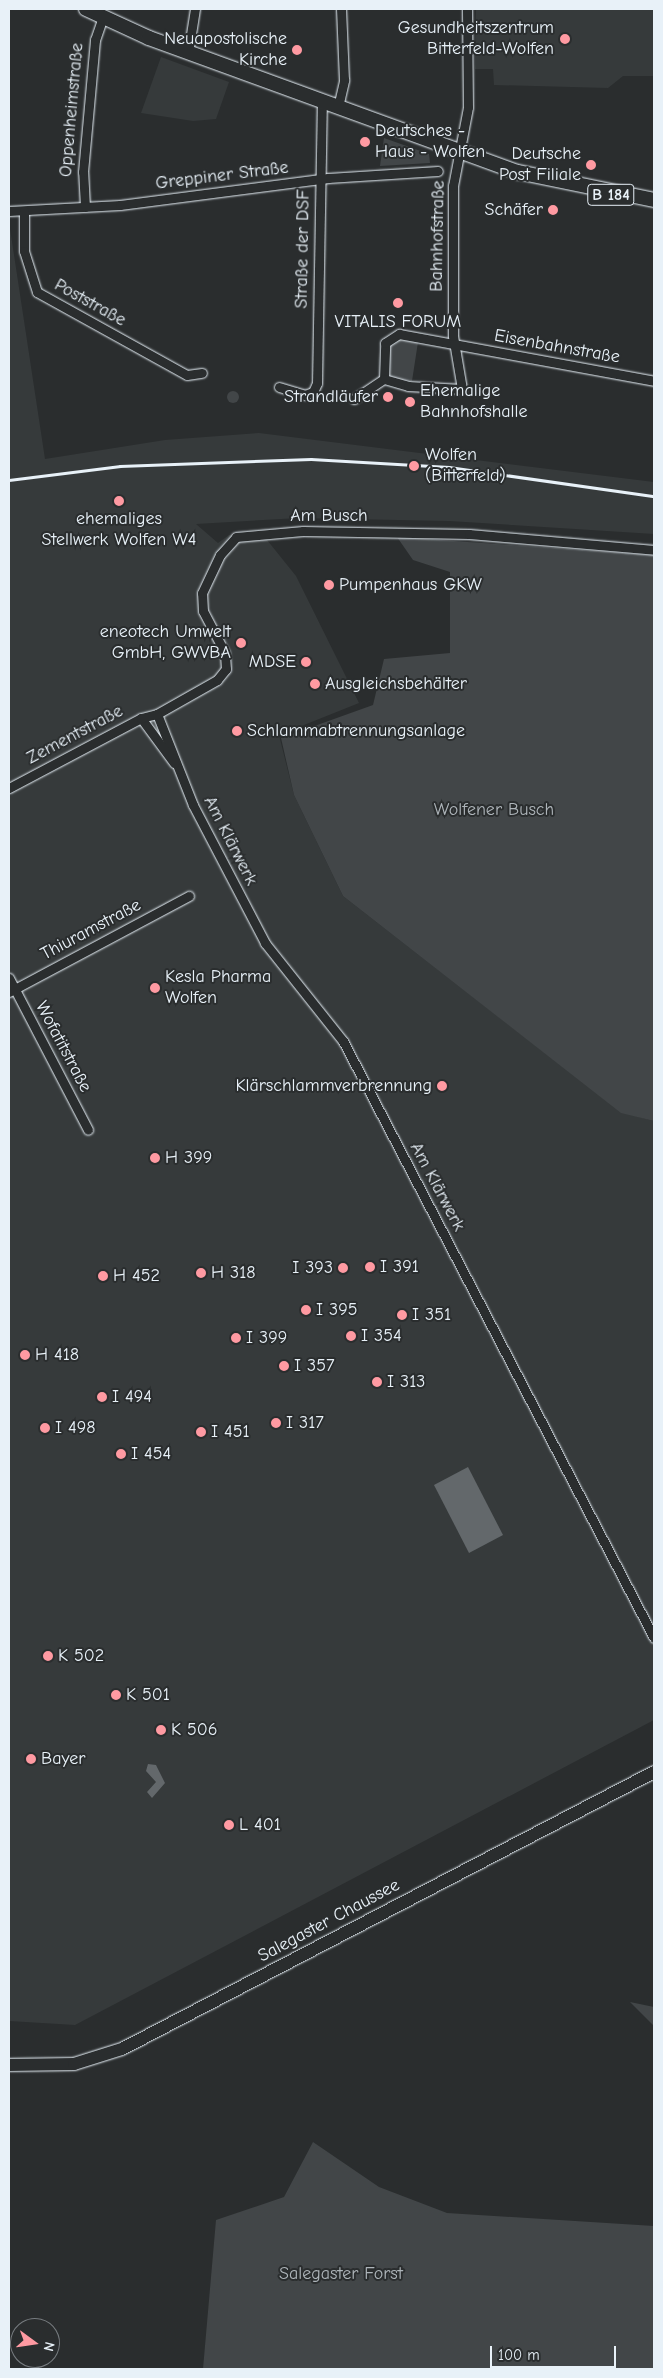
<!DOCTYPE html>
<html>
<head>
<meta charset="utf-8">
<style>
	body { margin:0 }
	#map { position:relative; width:663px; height:2378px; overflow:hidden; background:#2a2d2e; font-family:"Comic Neue",sans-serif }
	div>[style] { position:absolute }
	.built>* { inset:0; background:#363a3b }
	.green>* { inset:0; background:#424648 }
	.round { border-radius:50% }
	.water>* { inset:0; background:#63686b }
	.roads { filter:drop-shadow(0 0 1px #e8f1f8) drop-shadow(0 0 1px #e8f1f8) }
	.street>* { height:9px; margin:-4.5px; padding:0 4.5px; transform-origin:4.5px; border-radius:4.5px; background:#2a2d2e }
	.secondary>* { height:12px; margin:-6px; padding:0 6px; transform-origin:6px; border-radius:6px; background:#2a2d2e }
	.primary>* { height:14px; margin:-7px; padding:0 7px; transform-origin:7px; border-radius:7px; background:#2a2d2e }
	.rail>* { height:2.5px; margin:-1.25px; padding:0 1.25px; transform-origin:1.25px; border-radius:1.25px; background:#e8f1f8 }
	.dots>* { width:14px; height:14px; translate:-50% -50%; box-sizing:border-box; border:2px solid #2a2d2e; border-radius:50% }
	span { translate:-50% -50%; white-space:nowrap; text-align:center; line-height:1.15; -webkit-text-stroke:4px #2a2d2e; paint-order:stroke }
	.shield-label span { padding:1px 4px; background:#2a2d2e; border:1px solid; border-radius:4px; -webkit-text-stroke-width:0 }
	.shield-label { font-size:16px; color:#e8f1f8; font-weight:700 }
	.poi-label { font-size:18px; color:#e8f1f8 }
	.right { translate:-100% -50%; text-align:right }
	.left { translate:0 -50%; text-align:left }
	.street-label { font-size:18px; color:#e8f1f8 }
	.park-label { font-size:18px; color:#aeb5ba }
	.frame { position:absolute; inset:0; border:10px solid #e8f1f8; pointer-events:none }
	.north { position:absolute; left:10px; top:2318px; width:50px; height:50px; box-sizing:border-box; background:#2a2d2e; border:1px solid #767b7f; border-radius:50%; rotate:104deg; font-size:14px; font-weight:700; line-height:20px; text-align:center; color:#e8f1f8 }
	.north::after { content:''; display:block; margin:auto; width:18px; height:22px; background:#ff9aa2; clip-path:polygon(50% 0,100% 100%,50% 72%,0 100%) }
	.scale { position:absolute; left:490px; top:2346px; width:126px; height:22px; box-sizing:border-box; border:2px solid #e8f1f8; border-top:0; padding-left:6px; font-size:15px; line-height:18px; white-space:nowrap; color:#e8f1f8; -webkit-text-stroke:4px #2a2d2e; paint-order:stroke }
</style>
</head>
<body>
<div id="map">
	<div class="built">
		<i style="clip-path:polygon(476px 9px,654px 9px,654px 76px,623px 76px,608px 88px,494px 85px,493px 69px,475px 69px)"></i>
		<i style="clip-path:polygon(161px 57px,229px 82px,216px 119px,193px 121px,141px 113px)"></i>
		<i style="clip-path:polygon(9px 222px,45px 459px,165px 440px,259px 433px,654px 482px,654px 534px,449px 521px,299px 518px,196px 524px,218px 543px,229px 535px,259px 530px,296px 576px,359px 703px,279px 735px,294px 795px,343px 896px,621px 1112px,654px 1121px,654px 1720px,75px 2025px,9px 2021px)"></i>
	</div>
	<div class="green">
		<i style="clip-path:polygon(384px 138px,429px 154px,430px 163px,380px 166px)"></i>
		<i style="clip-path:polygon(398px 339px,418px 342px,412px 381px,391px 378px,386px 372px,390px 344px)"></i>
		<i class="round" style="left:227px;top:391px;width:12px;height:12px"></i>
		<i style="clip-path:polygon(397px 537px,654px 555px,654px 1121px,621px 1113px,343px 896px,294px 795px,281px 738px,373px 705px,384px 659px,450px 653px,450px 572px,413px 560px)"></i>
		<i style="clip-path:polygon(630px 2002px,654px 2007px,654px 2026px)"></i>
		<i style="clip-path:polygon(313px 2142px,379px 2187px,447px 2213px,654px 2226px,654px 2369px,203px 2369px,216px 2220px,284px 2197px)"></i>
	</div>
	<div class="water">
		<i style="clip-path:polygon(468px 1467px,503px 1535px,469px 1553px,434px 1485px)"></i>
		<i style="clip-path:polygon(148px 1764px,156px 1765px,165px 1783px,152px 1798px,147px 1792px,156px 1782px,146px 1771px)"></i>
	</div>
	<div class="roads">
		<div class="street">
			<i style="left:188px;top:53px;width:45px;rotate:-81deg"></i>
			<i style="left:338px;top:107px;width:28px;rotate:-77deg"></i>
			<i style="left:344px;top:80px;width:71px;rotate:-92.4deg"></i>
			<i style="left:85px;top:207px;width:35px;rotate:-93deg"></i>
			<i style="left:83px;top:172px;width:133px;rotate:-84.8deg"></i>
			<i style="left:95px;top:40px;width:24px;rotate:-71deg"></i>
			<i style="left:9px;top:211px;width:111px;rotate:-3.1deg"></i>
			<i style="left:120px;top:205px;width:210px;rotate:-7.4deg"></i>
			<i style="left:328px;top:178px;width:110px;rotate:-3.6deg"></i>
			<i style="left:24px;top:211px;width:40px;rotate:90deg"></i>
			<i style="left:24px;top:251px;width:43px;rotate:72.4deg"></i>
			<i style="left:37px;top:292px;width:171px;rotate:29deg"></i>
			<i style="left:187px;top:375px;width:15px;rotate:-8deg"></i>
			<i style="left:384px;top:379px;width:36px;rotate:-88deg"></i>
			<i style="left:385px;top:343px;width:17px;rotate:-33deg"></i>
			<i style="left:399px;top:334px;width:259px;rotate:10.4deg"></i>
			<i style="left:279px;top:387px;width:27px;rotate:17deg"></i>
			<i style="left:305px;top:395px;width:9px;rotate:-21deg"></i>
			<i style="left:313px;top:392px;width:10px;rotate:-66deg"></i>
			<i style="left:317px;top:383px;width:282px;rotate:-89deg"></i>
			<i style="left:354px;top:399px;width:36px;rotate:-34deg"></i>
			<i style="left:384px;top:379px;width:25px;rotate:16deg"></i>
			<i style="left:408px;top:386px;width:54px;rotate:3.2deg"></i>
			<i style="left:462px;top:389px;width:54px;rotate:-99.6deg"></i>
			<i style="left:453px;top:336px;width:150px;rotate:-90deg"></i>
			<i style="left:453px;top:186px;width:80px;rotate:-79.2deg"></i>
			<i style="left:468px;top:107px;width:98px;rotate:-90.6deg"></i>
			<i style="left:157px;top:714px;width:98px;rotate:68.4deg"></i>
			<i style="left:193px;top:805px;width:156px;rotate:62.4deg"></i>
			<i style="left:265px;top:943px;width:125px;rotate:51.5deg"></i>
			<i style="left:343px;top:1041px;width:673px;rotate:62.48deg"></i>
			<i style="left:157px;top:714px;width:69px;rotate:-29.5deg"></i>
			<i style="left:217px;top:680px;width:14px;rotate:-51deg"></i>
			<i style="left:226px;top:669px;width:16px;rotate:-94deg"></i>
			<i style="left:225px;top:653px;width:47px;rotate:-117.6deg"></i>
			<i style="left:203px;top:611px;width:18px;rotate:-93deg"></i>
			<i style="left:202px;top:593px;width:42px;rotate:-64.7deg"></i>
			<i style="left:220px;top:555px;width:24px;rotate:-48deg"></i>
			<i style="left:236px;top:537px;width:67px;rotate:-5.1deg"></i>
			<i style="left:303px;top:531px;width:166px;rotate:1deg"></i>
			<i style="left:469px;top:534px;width:186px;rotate:4.9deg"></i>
			<i style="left:141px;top:718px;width:56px;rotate:53.7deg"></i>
			<i style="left:9px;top:788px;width:149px;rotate:-27.9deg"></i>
			<i style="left:141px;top:718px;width:16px;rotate:-14deg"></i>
			<i style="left:9px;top:978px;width:171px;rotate:62.5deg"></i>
			<i style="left:9px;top:992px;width:204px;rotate:-28.1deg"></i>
		</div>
		<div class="secondary">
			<i style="left:9px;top:2065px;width:65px;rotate:-0.9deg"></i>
			<i style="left:74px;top:2064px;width:50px;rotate:-17.4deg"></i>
			<i style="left:122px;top:2049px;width:600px;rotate:-27.5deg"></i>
		</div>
		<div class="primary">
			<i style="left:86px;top:9px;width:69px;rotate:24.7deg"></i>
			<i style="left:149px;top:38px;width:393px;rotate:20deg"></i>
			<i style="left:518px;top:172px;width:139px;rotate:11.6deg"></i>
		</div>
	</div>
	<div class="rail">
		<i style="left:9px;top:480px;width:112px;rotate:-7.2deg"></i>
		<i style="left:120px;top:466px;width:191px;rotate:-2.1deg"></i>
		<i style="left:311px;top:459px;width:138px;rotate:3.3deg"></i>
		<i style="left:449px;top:467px;width:207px;rotate:8.1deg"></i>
	</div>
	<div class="dots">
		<i style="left:565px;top:39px;background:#ff9aa2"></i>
		<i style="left:297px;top:50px;background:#ff9aa2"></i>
		<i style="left:365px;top:142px;background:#ff9aa2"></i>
		<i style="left:591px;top:165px;background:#ff9aa2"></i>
		<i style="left:553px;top:210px;background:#ff9aa2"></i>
		<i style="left:398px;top:303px;background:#ff9aa2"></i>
		<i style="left:388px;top:397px;background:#ff9aa2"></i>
		<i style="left:410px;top:402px;background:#ff9aa2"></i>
		<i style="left:414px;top:466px;background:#ff9aa2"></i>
		<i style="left:119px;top:501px;background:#ff9aa2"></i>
		<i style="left:329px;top:585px;background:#ff9aa2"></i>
		<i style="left:241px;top:643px;background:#ff9aa2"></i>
		<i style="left:306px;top:662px;background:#ff9aa2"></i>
		<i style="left:315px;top:684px;background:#ff9aa2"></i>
		<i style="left:237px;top:731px;background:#ff9aa2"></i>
		<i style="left:155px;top:988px;background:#ff9aa2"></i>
		<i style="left:442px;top:1086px;background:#ff9aa2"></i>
		<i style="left:155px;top:1158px;background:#ff9aa2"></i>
		<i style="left:370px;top:1267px;background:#ff9aa2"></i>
		<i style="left:343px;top:1268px;background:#ff9aa2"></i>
		<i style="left:201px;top:1273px;background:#ff9aa2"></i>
		<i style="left:103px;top:1276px;background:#ff9aa2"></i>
		<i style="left:306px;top:1310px;background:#ff9aa2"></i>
		<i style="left:402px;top:1315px;background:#ff9aa2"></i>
		<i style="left:351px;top:1336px;background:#ff9aa2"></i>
		<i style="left:236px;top:1338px;background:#ff9aa2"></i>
		<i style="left:25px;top:1355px;background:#ff9aa2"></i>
		<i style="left:284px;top:1366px;background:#ff9aa2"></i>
		<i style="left:377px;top:1382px;background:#ff9aa2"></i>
		<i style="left:102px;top:1397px;background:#ff9aa2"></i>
		<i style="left:276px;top:1423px;background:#ff9aa2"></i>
		<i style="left:45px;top:1428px;background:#ff9aa2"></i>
		<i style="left:201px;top:1432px;background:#ff9aa2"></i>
		<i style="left:121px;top:1454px;background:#ff9aa2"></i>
		<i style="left:48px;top:1656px;background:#ff9aa2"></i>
		<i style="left:116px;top:1695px;background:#ff9aa2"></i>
		<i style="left:161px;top:1730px;background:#ff9aa2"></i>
		<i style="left:31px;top:1759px;background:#ff9aa2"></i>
		<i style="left:229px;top:1825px;background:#ff9aa2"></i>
	</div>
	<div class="shield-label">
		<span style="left:611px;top:195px">B 184</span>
	</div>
	<div class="poi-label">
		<span class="right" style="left:554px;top:39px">Gesundheitszentrum<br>Bitterfeld-Wolfen</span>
		<span class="right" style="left:287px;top:50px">Neuapostolische<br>Kirche</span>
		<span class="left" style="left:375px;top:142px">Deutsches -<br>Haus - Wolfen</span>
		<span class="right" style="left:581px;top:165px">Deutsche<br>Post Filiale</span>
		<span class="right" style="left:543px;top:210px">Schäfer</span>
		<span style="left:398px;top:322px">VITALIS FORUM</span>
		<span class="left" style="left:420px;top:402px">Ehemalige<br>Bahnhofshalle</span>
		<span class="right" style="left:378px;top:397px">Strandläufer</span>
		<span class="left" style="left:425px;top:466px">Wolfen<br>(Bitterfeld)</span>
		<span style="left:119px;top:530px">ehemaliges<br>Stellwerk Wolfen W4</span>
		<span class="left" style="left:339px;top:585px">Pumpenhaus GKW</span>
		<span class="right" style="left:231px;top:643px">eneotech Umwelt<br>GmbH, GWVBA</span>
		<span class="right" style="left:296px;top:662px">MDSE</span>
		<span class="left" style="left:325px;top:684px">Ausgleichsbehälter</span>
		<span class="left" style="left:247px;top:731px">Schlammabtrennungsanlage</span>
		<span class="left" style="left:165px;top:988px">Kesla Pharma<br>Wolfen</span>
		<span class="right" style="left:432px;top:1086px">Klärschlammverbrennung</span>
		<span class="left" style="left:165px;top:1158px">H 399</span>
		<span class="left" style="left:380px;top:1267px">I 391</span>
		<span class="right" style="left:333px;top:1268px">I 393</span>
		<span class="left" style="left:211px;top:1273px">H 318</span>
		<span class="left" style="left:113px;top:1276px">H 452</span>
		<span class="left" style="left:316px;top:1310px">I 395</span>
		<span class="left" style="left:412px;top:1315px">I 351</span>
		<span class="left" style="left:361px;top:1336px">I 354</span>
		<span class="left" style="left:246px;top:1338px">I 399</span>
		<span class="left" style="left:35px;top:1355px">H 418</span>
		<span class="left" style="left:294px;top:1366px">I 357</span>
		<span class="left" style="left:387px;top:1382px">I 313</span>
		<span class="left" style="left:112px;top:1397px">I 494</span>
		<span class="left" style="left:286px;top:1423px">I 317</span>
		<span class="left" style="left:55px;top:1428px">I 498</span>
		<span class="left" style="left:211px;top:1432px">I 451</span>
		<span class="left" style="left:131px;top:1454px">I 454</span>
		<span class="left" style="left:58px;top:1656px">K 502</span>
		<span class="left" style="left:126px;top:1695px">K 501</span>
		<span class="left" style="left:171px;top:1730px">K 506</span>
		<span class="left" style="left:41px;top:1759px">Bayer</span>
		<span class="left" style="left:239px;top:1825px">L 401</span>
	</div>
	<div class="street-label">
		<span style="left:72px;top:110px;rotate:-85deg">Oppenheimstraße</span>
		<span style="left:222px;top:176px;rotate:-7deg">Greppiner Straße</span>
		<span style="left:438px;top:236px;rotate:-89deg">Bahnhofstraße</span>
		<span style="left:303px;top:249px;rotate:-89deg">Straße der DSF</span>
		<span style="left:90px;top:303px;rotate:29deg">Poststraße</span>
		<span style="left:557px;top:347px;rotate:10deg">Eisenbahnstraße</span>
		<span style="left:329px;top:516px">Am Busch</span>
		<span style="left:75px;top:735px;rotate:-28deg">Zementstraße</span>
		<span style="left:230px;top:841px;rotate:63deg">Am Klärwerk</span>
		<span style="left:91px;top:930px;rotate:-28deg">Thiuramstraße</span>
		<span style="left:63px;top:1047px;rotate:62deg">Wofatitstraße</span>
		<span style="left:437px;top:1187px;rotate:62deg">Am Klärwerk</span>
		<span style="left:329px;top:1921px;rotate:-28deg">Salegaster Chaussee</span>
	</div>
	<div class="park-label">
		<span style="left:494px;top:810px">Wolfener Busch</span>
		<span style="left:341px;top:2274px">Salegaster Forst</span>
	</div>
	<div class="frame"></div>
	<div class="north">N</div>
	<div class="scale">100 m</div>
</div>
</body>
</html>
